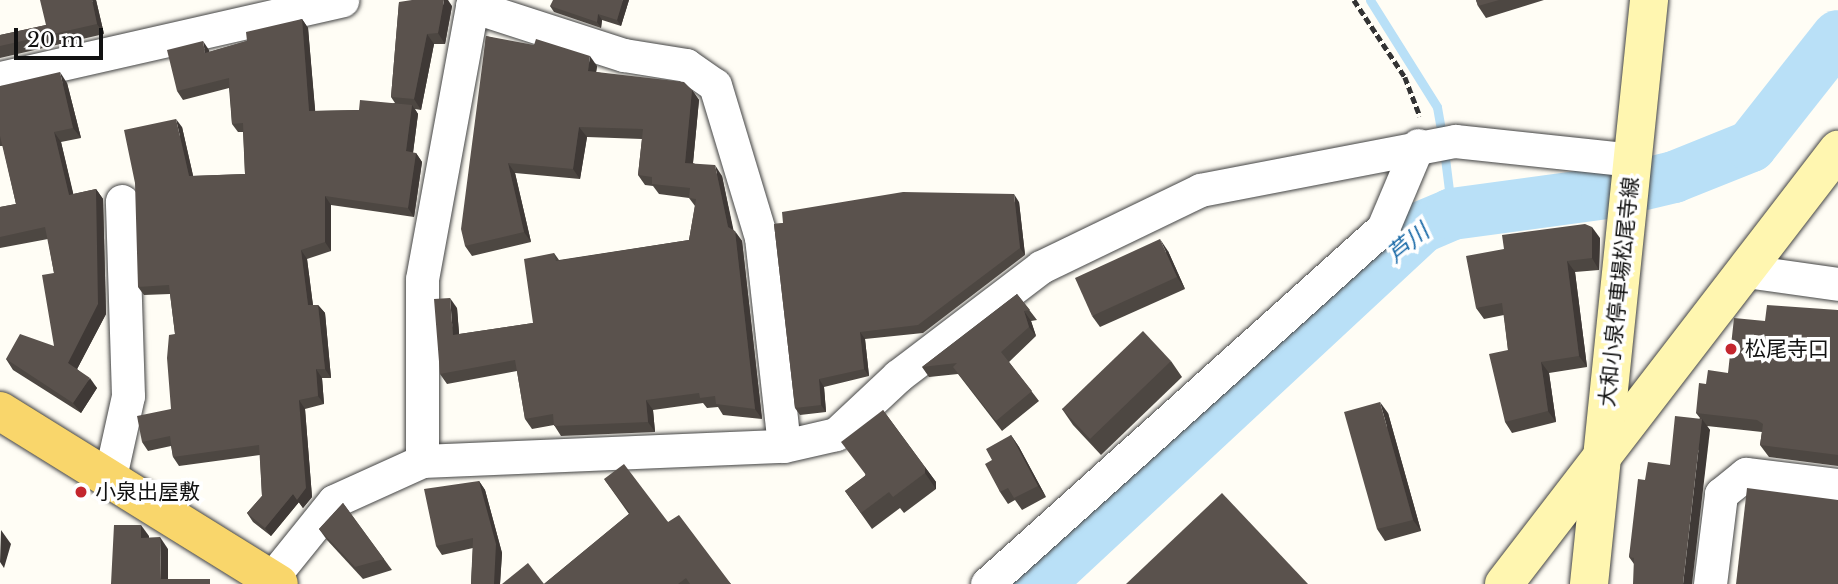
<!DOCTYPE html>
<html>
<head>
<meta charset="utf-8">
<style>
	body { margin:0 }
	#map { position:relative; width:1838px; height:584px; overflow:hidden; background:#fffdf5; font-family:"Libre Baskerville","Noto Sans JP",serif }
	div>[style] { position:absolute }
	.stream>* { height:9px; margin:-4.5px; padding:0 4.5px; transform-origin:4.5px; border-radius:4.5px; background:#b9e0f7 }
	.river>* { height:52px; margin:-26px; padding:0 26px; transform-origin:26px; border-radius:26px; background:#b9e0f7 }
	.path>* { height:4.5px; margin-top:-2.25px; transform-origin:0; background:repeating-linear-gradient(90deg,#333 0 7px,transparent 0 10.5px) }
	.roads { filter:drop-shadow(0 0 2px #444) drop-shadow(0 0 2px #444) }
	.street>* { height:33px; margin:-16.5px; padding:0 16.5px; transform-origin:16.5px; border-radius:16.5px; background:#fff }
	.secondary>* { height:38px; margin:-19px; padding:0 19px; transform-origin:19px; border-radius:19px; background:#fff6b0 }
	.primary>* { height:38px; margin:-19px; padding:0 19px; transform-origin:19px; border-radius:19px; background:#f9d66b }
	.wall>* { inset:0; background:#4d4742 }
	.shaded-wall>* { inset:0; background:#3f3936 }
	.building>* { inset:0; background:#5a524d }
	.dots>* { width:19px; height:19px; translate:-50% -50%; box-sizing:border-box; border:4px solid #fff; border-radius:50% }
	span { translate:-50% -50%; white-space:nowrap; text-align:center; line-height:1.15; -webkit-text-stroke:7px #fff; paint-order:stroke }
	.street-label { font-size:21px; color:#111 }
	.poi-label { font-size:21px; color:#111 }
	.left { translate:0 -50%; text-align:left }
	.water-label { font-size:23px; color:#1768a6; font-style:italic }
	.scale { position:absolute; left:14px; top:28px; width:89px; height:32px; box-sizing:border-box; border:4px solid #111; border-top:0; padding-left:9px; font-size:21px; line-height:24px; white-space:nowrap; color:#111; -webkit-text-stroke:5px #fff; paint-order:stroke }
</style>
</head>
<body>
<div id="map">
	<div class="stream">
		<i style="left:1370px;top:0;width:126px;rotate:57.9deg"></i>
		<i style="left:1437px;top:107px;width:29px;rotate:80deg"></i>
		<i style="left:1444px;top:150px;width:64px;rotate:82.9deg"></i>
	</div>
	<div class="river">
		<i style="left:1038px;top:584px;width:524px;rotate:-42.91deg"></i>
		<i style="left:1422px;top:227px;width:33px;rotate:-23deg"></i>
		<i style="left:1452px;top:214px;width:156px;rotate:-7.7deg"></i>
		<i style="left:1607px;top:193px;width:69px;rotate:-13.4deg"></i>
		<i style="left:1674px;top:177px;width:83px;rotate:-21.9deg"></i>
		<i style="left:1751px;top:146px;width:140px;rotate:-51.7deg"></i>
	</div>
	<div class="path">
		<i style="left:1354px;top:0;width:92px;rotate:56.5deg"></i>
		<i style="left:1405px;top:77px;width:42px;rotate:69deg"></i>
	</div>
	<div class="roads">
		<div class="street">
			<i style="left:472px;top:6px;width:160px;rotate:17.9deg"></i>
			<i style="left:624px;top:55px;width:63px;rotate:9.2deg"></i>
			<i style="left:686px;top:65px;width:35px;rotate:35deg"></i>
			<i style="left:715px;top:85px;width:159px;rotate:73.2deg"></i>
			<i style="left:761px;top:237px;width:210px;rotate:83.7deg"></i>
			<i style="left:0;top:78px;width:351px;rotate:-12.8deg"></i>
			<i style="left:1746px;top:271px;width:93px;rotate:8deg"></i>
			<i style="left:422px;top:461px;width:182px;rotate:-90deg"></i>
			<i style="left:422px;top:279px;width:284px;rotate:-79.6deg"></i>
			<i style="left:110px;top:477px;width:83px;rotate:-77.5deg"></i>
			<i style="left:128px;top:396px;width:195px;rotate:-91.8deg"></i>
			<i style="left:271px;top:579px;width:100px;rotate:-51.1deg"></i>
			<i style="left:334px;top:501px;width:97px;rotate:-24.4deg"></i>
			<i style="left:422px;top:461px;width:362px;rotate:-2.4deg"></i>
			<i style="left:784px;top:446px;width:53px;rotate:-13deg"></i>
			<i style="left:836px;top:434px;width:85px;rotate:-43.1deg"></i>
			<i style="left:898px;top:376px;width:180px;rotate:-37.3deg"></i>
			<i style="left:1041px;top:267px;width:177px;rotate:-25.8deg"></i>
			<i style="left:1200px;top:190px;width:260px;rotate:-10.9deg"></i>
			<i style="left:1455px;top:141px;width:179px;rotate:6.1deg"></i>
			<i style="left:987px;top:584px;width:532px;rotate:-41.96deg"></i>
			<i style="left:1383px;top:228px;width:90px;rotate:-67.1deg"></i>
			<i style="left:1710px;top:584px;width:91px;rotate:-83deg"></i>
			<i style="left:1721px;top:494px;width:32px;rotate:-39deg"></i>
			<i style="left:1746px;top:474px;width:93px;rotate:6.8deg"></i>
		</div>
		<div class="secondary">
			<i style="left:1504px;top:584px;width:548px;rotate:-52.42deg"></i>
			<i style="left:1589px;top:584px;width:587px;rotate:-84.13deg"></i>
		</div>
		<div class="primary">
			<i style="left:0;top:411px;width:328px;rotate:31.8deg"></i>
		</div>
	</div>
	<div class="wall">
		<i style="clip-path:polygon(96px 0,104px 34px,0 58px,0 35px,46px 25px)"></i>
		<i style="clip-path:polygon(629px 0,621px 26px,602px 20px,601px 28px,554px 12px,550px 6px)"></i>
		<i style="clip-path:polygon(1476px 0,1544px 0,1486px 18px,1478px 6px)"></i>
		<i style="clip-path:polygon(399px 2px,452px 6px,445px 44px,434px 44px,421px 110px,415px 109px,418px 114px,413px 153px,416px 153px,422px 162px,414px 217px,331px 205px,331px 251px,307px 259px,313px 305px,318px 305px,325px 313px,331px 378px,322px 378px,324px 404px,305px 409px,312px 497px,303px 508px,299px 502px,271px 536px,253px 522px,247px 513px,262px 496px,260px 455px,179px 466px,173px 457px,171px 446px,148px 451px,142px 442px,171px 409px,175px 334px,170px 294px,144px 295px,138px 287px,182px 127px,193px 176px,245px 174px,243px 132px,238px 132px,232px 124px,229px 88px,183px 100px,177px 91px,209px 50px,209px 52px,247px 41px,302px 19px,308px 28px,315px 111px,359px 110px,395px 103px,391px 97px)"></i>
		<i style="clip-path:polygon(486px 36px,597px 66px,596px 72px,692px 90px,699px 100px,693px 163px,722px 176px,733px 230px,742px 241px,762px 419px,723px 415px,718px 407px,707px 408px,703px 403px,653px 410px,655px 432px,561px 436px,554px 425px,532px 429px,525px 419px,517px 371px,447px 384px,440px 374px,457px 308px,459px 334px,533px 323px,554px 253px,559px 260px,689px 240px,695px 206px,689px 198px,659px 194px,653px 186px,645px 185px,638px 175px,642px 139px,587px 137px,580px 179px,515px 173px,531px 242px,472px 256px,465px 246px)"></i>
		<i style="clip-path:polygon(67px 83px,81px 138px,61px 142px,73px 194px,96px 189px,103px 199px,106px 314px,77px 369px,97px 388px,81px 413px,13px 370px,6px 359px,54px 346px,54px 273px,48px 239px,0 248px,0 207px,16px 204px,3px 146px,0 146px,0 86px)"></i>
		<i style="clip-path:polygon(1019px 202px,1025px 255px,923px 333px,865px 339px,869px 376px,824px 387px,826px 412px,800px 415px,795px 408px,774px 224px)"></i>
		<i style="clip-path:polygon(1600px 238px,1599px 270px,1575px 272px,1587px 367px,1549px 373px,1556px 422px,1512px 433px,1505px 422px,1508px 350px,1504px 315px,1484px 319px,1476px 308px)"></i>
		<i style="clip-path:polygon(1168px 251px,1185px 289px,1100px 327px,1092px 316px)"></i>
		<i style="clip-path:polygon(1017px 294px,1037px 320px,1031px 321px,1036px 336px,1009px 362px,1039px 401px,1002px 431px,958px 374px,929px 377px,922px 367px)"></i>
		<i style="clip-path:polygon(1838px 310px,1838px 466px,1769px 457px,1760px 445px,1762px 432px,1707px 426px,1710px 430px,1634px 564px,1629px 557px,1645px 480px,1670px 465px,1700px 418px,1696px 413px,1728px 373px,1765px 321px)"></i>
		<i style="clip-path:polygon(1171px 361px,1182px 377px,1101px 455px,1073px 425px,1062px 409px)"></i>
		<i style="clip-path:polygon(883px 410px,936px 482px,936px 489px,904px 513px,900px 508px,872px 529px,845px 491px,865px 476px)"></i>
		<i style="clip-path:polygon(1388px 413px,1421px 531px,1385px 541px,1377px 529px)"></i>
		<i style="clip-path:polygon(1011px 435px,1019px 447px,1046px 497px,1022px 510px,1015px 500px,1008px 504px,1000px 492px,992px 460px)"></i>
		<i style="clip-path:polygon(604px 479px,668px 522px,731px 584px,544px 584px,629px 514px)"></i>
		<i style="clip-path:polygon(479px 481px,485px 490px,502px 553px,500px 584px,471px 584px,473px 548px,442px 555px,436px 546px)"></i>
		<i style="clip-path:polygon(343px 503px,392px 570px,363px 579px,327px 540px,319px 529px)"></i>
	</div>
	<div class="shaded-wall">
		<i style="clip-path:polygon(92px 0,96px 0,104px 34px,97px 24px)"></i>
		<i style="clip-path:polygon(444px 0,448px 0,452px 6px,445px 44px,438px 33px)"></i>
		<i style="clip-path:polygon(623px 0,629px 0,621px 26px,617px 20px)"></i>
		<i style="clip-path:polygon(598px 14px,602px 20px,601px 28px,597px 22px)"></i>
		<i style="clip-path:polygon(302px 19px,308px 28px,316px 120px,309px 111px)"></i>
		<i style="clip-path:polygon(427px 34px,434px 44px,421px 110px,414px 99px)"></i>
		<i style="clip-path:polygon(203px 41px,209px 50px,211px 62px,205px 53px)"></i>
		<i style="clip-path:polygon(590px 56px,597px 66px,595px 81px,588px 71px)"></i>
		<i style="clip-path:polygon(60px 72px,67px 83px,81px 138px,73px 128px)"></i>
		<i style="clip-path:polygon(692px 90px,699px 100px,692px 173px,685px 163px)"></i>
		<i style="clip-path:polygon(412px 105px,418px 114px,412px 160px,406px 151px)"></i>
		<i style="clip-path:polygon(176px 119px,182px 127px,195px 184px,189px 176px)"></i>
		<i style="clip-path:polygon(579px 127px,587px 137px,580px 179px,573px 169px)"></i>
		<i style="clip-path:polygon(54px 132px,61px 142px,76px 205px,69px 195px)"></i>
		<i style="clip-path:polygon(416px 153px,422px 162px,414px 217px,408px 208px)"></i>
		<i style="clip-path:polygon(508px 163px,515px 173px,531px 242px,524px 232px)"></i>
		<i style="clip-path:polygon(715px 165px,722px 176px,735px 237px,728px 227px)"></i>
		<i style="clip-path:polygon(96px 189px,103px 199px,106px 314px,75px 373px,68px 363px)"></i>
		<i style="clip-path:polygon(1014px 194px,1019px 202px,1025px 255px,1020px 248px)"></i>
		<i style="clip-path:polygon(325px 196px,331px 205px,331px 251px,325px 242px)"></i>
		<i style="clip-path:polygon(1592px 227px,1600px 238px,1599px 270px,1592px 258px)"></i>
		<i style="clip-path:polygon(735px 231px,742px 241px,762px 419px,755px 409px)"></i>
		<i style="clip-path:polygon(1160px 239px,1168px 251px,1185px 289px,1177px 277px)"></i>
		<i style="clip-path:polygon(301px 250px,307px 259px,314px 314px,308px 305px)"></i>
		<i style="clip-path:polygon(1567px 261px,1575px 272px,1587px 367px,1579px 356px)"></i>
		<i style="clip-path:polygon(450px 298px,457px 308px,460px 345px,453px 335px)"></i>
		<i style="clip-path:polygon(318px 305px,325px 313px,331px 378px,325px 369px)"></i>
		<i style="clip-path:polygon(1024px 311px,1031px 321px,1036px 336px,1029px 327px)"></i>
		<i style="clip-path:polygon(860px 332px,865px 339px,869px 376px,864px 369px)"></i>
		<i style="clip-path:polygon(1541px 362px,1549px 373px,1556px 422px,1548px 411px)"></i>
		<i style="clip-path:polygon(316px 369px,322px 378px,324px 404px,318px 396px)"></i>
		<i style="clip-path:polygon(90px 378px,97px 388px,81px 413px,73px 403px)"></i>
		<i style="clip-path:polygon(819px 379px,824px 387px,826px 412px,821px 405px)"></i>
		<i style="clip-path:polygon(299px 400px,305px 409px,312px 497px,303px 508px,297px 500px)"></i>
		<i style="clip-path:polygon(646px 400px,653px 410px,655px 432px,648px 422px)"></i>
		<i style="clip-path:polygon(1380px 402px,1388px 413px,1421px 531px,1413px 520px)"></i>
		<i style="clip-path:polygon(1702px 419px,1710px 430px,1692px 584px,1683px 584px)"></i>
		<i style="clip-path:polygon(1011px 435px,1019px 447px,1046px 497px,1038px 486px)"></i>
		<i style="clip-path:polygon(925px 467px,936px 482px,936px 489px,925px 473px)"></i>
		<i style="clip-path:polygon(479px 481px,485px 490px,502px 553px,500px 584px,494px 584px)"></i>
		<i style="clip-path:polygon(293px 494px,299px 502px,271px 536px,265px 528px)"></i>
		<i style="clip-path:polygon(141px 525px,149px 536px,149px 549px,141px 538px)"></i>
		<i style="clip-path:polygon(1px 530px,11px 544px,4px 568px,0 562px)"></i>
		<i style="clip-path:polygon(160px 537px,168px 549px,168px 584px,161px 579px)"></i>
	</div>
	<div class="building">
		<i style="clip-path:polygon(40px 0,92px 0,97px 24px,0 46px,0 35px,46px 25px)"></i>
		<i style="clip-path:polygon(412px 0,444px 0,438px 33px,427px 34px,414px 99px,391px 97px,399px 2px)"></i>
		<i style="clip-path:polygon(553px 0,623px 0,617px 20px,598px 14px,597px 22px,550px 6px)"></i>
		<i style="clip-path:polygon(1476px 0,1499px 0,1478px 6px)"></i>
		<i style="clip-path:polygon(302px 19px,309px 111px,359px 110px,360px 100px,412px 105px,406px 151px,416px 153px,408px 208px,325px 196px,325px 242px,301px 250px,308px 305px,318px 305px,325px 369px,316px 369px,318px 396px,299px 400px,306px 488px,297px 500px,293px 494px,265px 528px,247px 513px,262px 496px,259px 445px,173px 457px,170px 436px,142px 442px,137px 416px,171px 409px,167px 358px,169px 335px,175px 334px,169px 285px,138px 287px,135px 183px,124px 130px,176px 119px,189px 176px,245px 174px,243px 123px,232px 124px,229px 78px,177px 91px,167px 50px,203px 41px,205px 53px,247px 41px,246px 32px)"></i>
		<i style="clip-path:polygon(486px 36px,534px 45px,536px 39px,590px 56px,588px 71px,684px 82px,692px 90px,685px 163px,715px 165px,728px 227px,735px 231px,755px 409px,716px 404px,715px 396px,700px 398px,699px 393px,646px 400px,648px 422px,554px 426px,553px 414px,525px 419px,515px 360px,440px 374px,434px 299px,450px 298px,453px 335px,533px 323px,524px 259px,554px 253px,556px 261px,689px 240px,696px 199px,689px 198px,690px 188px,652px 184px,652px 177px,638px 175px,643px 129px,579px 127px,573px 169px,508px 163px,524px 232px,465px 246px,461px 229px)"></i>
		<i style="clip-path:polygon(60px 72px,73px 128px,54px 132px,69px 195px,96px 189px,98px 304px,68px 363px,90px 378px,73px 403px,6px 359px,20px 334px,54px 346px,42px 275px,54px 273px,45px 227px,0 237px,0 207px,16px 204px,0 136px,0 86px)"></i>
		<i style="clip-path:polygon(903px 192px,1014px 194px,1020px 248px,918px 325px,860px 332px,864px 369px,819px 379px,821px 405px,795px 408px,774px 224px,783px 223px,782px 212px)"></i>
		<i style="clip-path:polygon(1585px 224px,1592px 227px,1592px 258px,1567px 261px,1579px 356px,1541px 362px,1548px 411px,1505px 422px,1489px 354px,1508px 350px,1502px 303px,1476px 308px,1466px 256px,1504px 249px,1502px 235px)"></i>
		<i style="clip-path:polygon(1160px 239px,1177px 277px,1092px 316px,1075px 278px)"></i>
		<i style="clip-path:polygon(1017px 294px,1030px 310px,1024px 311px,1029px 327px,1001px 352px,1032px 391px,996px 421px,953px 367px,957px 363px,922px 367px)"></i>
		<i style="clip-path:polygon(1767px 305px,1838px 310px,1838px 455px,1760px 445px,1763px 424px,1757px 420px,1696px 413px,1699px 383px,1706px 384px,1708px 370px,1728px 373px,1734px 318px,1765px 321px)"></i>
		<i style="clip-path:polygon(1143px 331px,1171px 361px,1090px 439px,1062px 409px)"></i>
		<i style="clip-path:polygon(1380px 402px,1413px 520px,1377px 529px,1344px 412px)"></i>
		<i style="clip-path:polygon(883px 410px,925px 467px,925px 473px,893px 497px,889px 492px,861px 513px,845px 491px,866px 475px,841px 442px)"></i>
		<i style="clip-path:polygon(1675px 416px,1702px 419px,1683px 584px,1633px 584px,1634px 558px,1629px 557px,1638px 479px,1645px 480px,1648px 462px,1670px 465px)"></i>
		<i style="clip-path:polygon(1011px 435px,1038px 486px,1014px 498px,1008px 488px,1000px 492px,985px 464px,992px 460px,986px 449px)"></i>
		<i style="clip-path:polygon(624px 464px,668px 522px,679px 515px,731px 584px,690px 584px,686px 578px,678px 584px,544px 584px,630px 513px,604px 479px)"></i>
		<i style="clip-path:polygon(479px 481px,496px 544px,494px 584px,471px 584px,473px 538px,436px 546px,424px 489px)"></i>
		<i style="clip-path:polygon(1747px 488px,1838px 500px,1838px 584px,1736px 584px)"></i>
		<i style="clip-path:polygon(1222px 493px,1308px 584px,1126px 584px)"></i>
		<i style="clip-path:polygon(343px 503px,384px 559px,355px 567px,319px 529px)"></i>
		<i style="clip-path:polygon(114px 525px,141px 525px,141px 538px,160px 537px,161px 579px,210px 579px,210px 584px,111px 584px)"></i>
		<i style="clip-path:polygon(528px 563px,544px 584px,502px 584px)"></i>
	</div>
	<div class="dots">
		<i style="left:1731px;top:349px;background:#c4262e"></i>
		<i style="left:81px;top:492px;background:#c4262e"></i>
	</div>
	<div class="street-label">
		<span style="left:1619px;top:292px;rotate:-84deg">大和小泉停車場松尾寺線</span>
	</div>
	<div class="poi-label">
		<span class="left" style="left:1745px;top:349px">松尾寺口</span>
		<span class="left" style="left:95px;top:492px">小泉出屋敷</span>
	</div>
	<div class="water-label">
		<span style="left:1408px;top:243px;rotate:-39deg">芦川</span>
	</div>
	<div class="scale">20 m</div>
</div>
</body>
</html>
